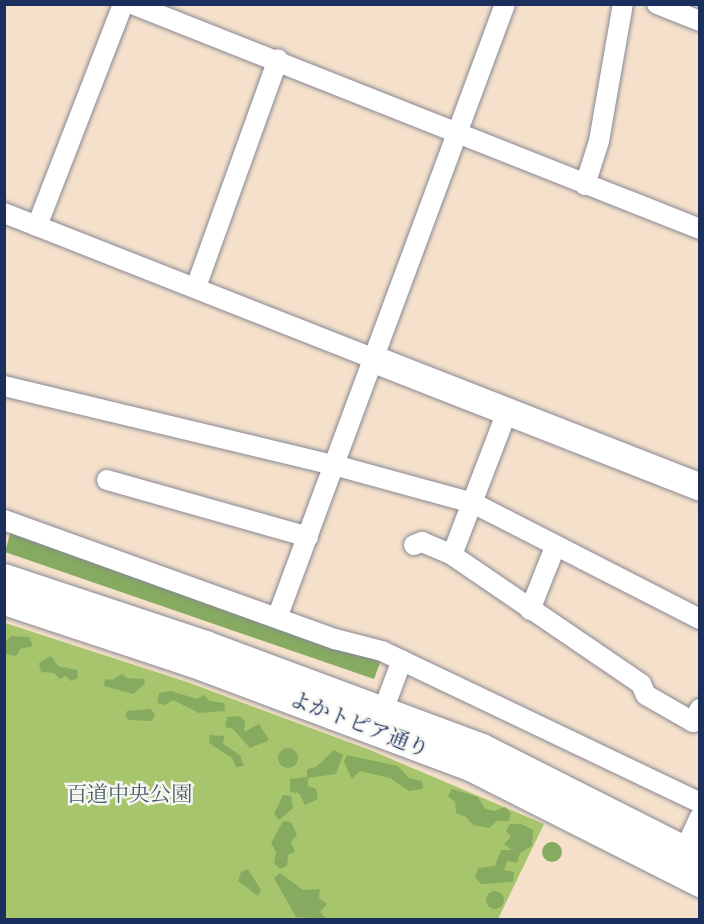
<!DOCTYPE html>
<html>
<head>
<meta charset="utf-8">
<style>
	body { margin:0 }
	#map { position:relative; width:704px; height:924px; overflow:hidden; background:#f5e1cb; font-family:Cardo,"Noto Serif JP",serif }
	div>[style] { position:absolute }
	.green>* { inset:0; background:#a7c56c }
	.forest>* { inset:0; background:#85aa60 }
	.round { border-radius:50% }
	.roads { filter:drop-shadow(0 0 2px #888894) drop-shadow(0 0 2px #888894) }
	.street>* { height:20px; margin:-10px; padding:0 10px; transform-origin:10px; border-radius:10px; background:#fff }
	.secondary>* { height:27px; margin:-13.5px; padding:0 13.5px; transform-origin:13.5px; border-radius:13.5px; background:#fff }
	span { translate:-50% -50%; white-space:nowrap; text-align:center; line-height:1.15; -webkit-text-stroke:5px #f6f6f2; paint-order:stroke }
	.street-label { font-size:21px; color:#1b2f5e }
	.park-label { font-size:21px; color:#455c62 }
	.frame { position:absolute; inset:0; border:6px solid #1b2f5e; pointer-events:none }
</style>
</head>
<body>
<div id="map">
	<div class="green">
		<i style="clip-path:polygon(5px 623px,187px 682px,370px 750px,544px 824px,498px 919px,5px 920px)"></i>
	</div>
	<div class="forest">
		<i style="clip-path:polygon(11px 530px,381px 660px,374px 679px,5px 552px)"></i>
		<i style="clip-path:polygon(11px 636px,29px 637px,33px 646px,20px 649px,16px 656px,5px 654px,5px 642px)"></i>
		<i style="clip-path:polygon(51px 656px,58px 666px,77px 670px,78px 678px,71px 681px,66px 676px,60px 679px,54px 673px,41px 672px,39px 663px)"></i>
		<i style="clip-path:polygon(122px 674px,127px 678px,144px 679px,145px 684px,133px 694px,104px 686px,105px 679px,112px 680px)"></i>
		<i style="clip-path:polygon(171px 691px,197px 699px,204px 695px,209px 701px,224px 703px,225px 711px,199px 713px,173px 700px,165px 705px,157px 703px,159px 693px)"></i>
		<i style="clip-path:polygon(150px 709px,155px 714px,152px 721px,129px 720px,125px 716px,127px 711px)"></i>
		<i style="clip-path:polygon(240px 716px,245px 721px,244px 732px,259px 724px,269px 740px,250px 748px,233px 729px,225px 727px,227px 717px)"></i>
		<i style="clip-path:polygon(210px 735px,224px 736px,223px 744px,240px 755px,244px 766px,236px 767px,232px 758px,209px 743px)"></i>
		<i class="round" style="left:278px;top:748px;width:20px;height:20px"></i>
		<i style="clip-path:polygon(334px 750px,343px 755px,336px 774px,308px 778px,308px 786px,316px 789px,318px 799px,305px 805px,299px 793px,290px 792px,290px 779px,307px 777px,307px 769px,316px 767px)"></i>
		<i style="clip-path:polygon(347px 755px,398px 766px,409px 778px,422px 781px,423px 789px,409px 791px,390px 778px,360px 771px,352px 779px,344px 762px)"></i>
		<i style="clip-path:polygon(452px 789px,478px 797px,485px 809px,494px 811px,505px 807px,511px 813px,509px 821px,497px 821px,489px 828px,473px 825px,466px 817px,456px 813px,455px 802px,448px 796px)"></i>
		<i style="clip-path:polygon(283px 795px,291px 796px,293px 808px,279px 820px,274px 814px)"></i>
		<i style="clip-path:polygon(283px 821px,291px 822px,297px 835px,291px 842px,295px 852px,288px 855px,287px 866px,280px 869px,274px 863px,276px 852px,271px 843px)"></i>
		<i style="clip-path:polygon(510px 824px,521px 824px,533px 830px,532px 846px,520px 853px,517px 863px,507px 861px,504px 870px,514px 872px,513px 882px,481px 884px,475px 877px,478px 868px,495px 866px,501px 850px,512px 850px,504px 844px,511px 837px,506px 831px)"></i>
		<i class="round" style="left:542px;top:842px;width:20px;height:20px"></i>
		<i style="clip-path:polygon(248px 869px,261px 890px,258px 896px,238px 881px,241px 872px)"></i>
		<i style="clip-path:polygon(280px 873px,303px 890px,320px 889px,319px 898px,327px 904px,320px 912px,326px 919px,296px 917px,274px 878px)"></i>
		<i class="round" style="left:486px;top:891px;width:18px;height:18px"></i>
	</div>
	<div class="roads">
		<div class="street">
			<i style="left:132px;top:4px;width:611px;rotate:21.61deg"></i>
			<i style="left:657px;top:4px;width:46px;rotate:21.6deg"></i>
			<i style="left:585px;top:185px;width:46px;rotate:-72.3deg"></i>
			<i style="left:599px;top:141px;width:139px;rotate:-80.1deg"></i>
			<i style="left:4px;top:213px;width:398px;rotate:21.5deg"></i>
			<i style="left:37px;top:226px;width:238px;rotate:-68.8deg"></i>
			<i style="left:196px;top:287px;width:242px;rotate:-70.2deg"></i>
			<i style="left:4px;top:386px;width:339px;rotate:13.5deg"></i>
			<i style="left:334px;top:465px;width:144px;rotate:15.3deg"></i>
			<i style="left:473px;top:503px;width:255px;rotate:27.1deg"></i>
			<i style="left:107px;top:480px;width:209px;rotate:15.8deg"></i>
			<i style="left:4px;top:520px;width:352px;rotate:19.8deg"></i>
			<i style="left:335px;top:639px;width:49px;rotate:14.3deg"></i>
			<i style="left:382px;top:651px;width:352px;rotate:25.5deg"></i>
			<i style="left:414px;top:545px;width:9px;rotate:-21deg"></i>
			<i style="left:422px;top:542px;width:33px;rotate:23deg"></i>
			<i style="left:452px;top:555px;width:229px;rotate:34.3deg"></i>
			<i style="left:641px;top:684px;width:12px;rotate:66deg"></i>
			<i style="left:646px;top:695px;width:54px;rotate:29.9deg"></i>
			<i style="left:693px;top:722px;width:15px;rotate:-62deg"></i>
			<i style="left:452px;top:555px;width:153px;rotate:-69deg"></i>
			<i style="left:280px;top:610px;width:646px;rotate:-69.63deg"></i>
			<i style="left:530px;top:610px;width:68px;rotate:-68.4deg"></i>
			<i style="left:384px;top:708px;width:51px;rotate:-69.4deg"></i>
			<i style="left:685px;top:849px;width:35px;rotate:-65deg"></i>
		</div>
		<div class="secondary">
			<i style="left:374px;top:359px;width:350px;rotate:21.4deg"></i>
			<i style="left:4px;top:577px;width:212px;rotate:18.4deg"></i>
			<i style="left:205px;top:644px;width:296px;rotate:20.4deg"></i>
			<i style="left:482px;top:747px;width:244px;rotate:26.8deg"></i>
			<i style="left:4px;top:601px;width:198px;rotate:18.3deg"></i>
			<i style="left:192px;top:663px;width:297px;rotate:20.5deg"></i>
			<i style="left:470px;top:767px;width:258px;rotate:26.8deg"></i>
		</div>
	</div>
	<div class="street-label">
		<span style="left:359px;top:725px;rotate:21deg">よかトピア通り</span>
	</div>
	<div class="park-label">
		<span style="left:129px;top:795px">百道中央公園</span>
	</div>
	<div class="frame"></div>
</div>
</body>
</html>
